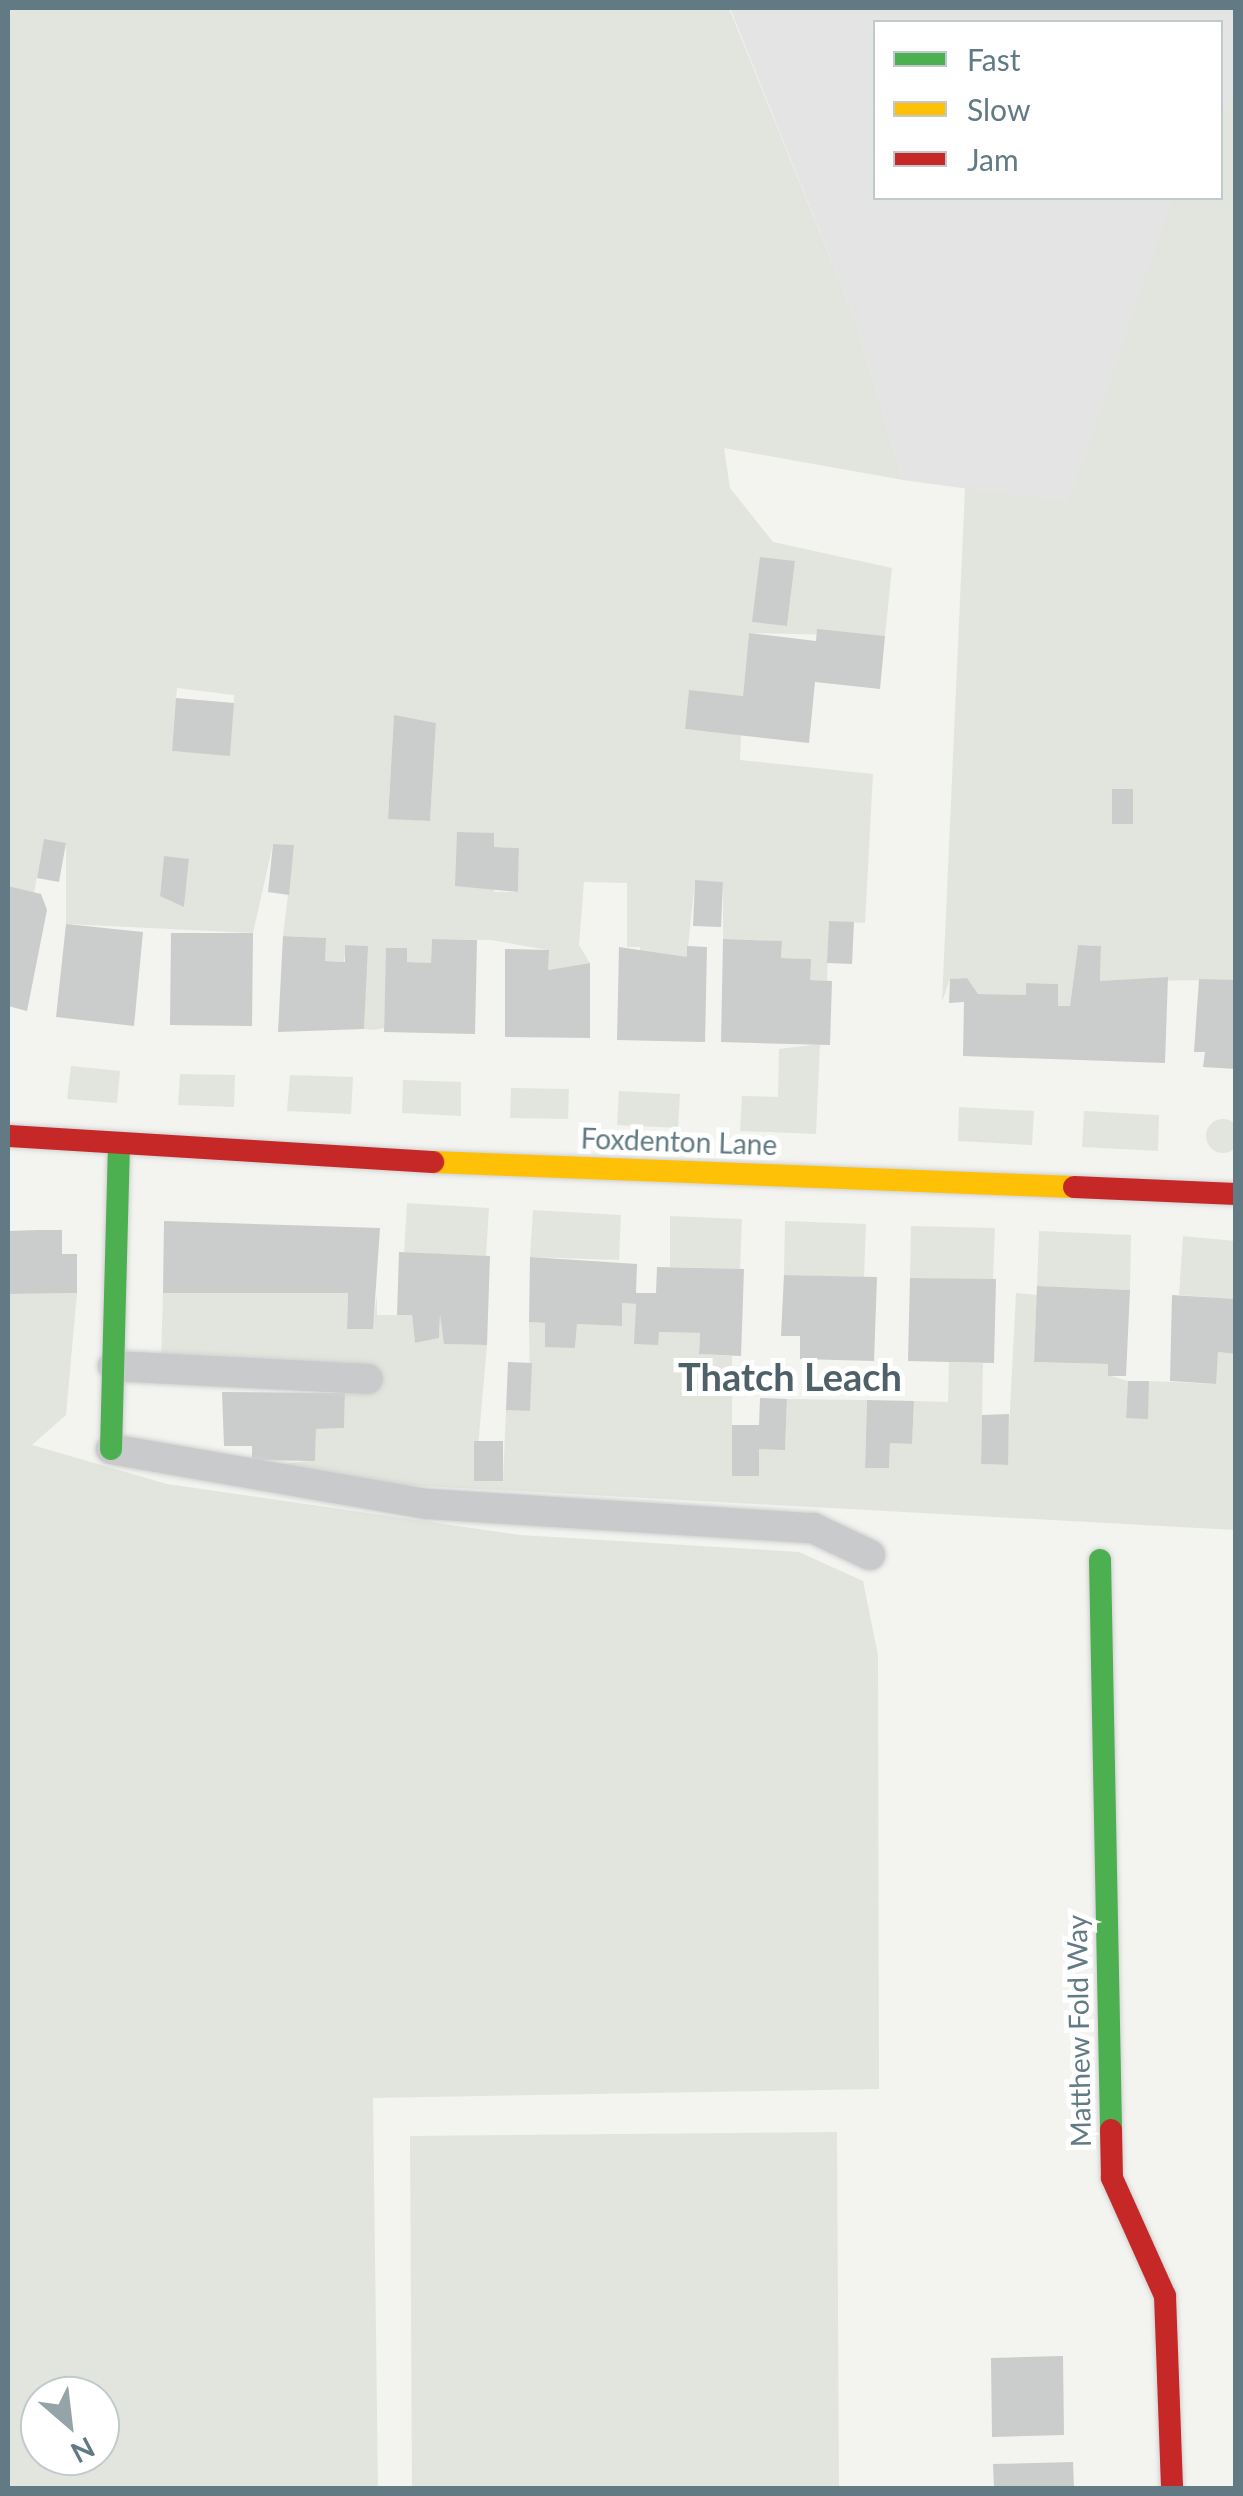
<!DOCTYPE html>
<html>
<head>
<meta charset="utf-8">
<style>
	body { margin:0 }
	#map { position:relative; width:1243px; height:2496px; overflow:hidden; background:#f3f3f0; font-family:Lato,sans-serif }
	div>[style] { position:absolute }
	.built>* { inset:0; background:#e3e4e3 }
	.green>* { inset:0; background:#e2e5dd }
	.round { border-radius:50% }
	.building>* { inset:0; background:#cbcdcc }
	.roads { filter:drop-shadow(0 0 2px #cfd1d0) drop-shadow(0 0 2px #cfd1d0) }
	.lane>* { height:30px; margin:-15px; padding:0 15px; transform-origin:15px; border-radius:15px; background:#c8cacb }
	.fast>* { height:22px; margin:-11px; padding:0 11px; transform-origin:11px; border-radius:11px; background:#4caf50 }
	.slow>* { height:22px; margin:-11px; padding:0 11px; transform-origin:11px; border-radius:11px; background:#ffc107 }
	.jam>* { height:22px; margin:-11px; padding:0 11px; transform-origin:11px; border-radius:11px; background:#c62828 }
	span { translate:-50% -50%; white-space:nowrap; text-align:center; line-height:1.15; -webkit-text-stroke:10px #fff; paint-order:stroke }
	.street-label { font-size:28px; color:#617a83 }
	.district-label { font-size:38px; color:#4f6168; font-weight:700 }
	.frame { position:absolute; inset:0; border:10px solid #617a83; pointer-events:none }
	.legend { position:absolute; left:873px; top:20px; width:350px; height:180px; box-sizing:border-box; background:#fff; border:2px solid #c0cacd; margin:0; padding:12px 18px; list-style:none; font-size:30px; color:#617a83 }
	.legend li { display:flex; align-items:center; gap:20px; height:50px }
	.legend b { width:50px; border:2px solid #c0cacd }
	.north { position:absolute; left:20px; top:2376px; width:100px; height:100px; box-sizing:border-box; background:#fff; border:2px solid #c0cacd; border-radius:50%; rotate:152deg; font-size:28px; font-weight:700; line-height:40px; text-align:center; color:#617a83 }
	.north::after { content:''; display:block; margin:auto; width:35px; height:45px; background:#94a4a9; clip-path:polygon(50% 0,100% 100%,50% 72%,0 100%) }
</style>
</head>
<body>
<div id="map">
	<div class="built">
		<i style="clip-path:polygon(evenodd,730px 8px,1235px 8px,1235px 764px,1224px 523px,903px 480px,855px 319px,730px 8px,876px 22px,1220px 22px,1220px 198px,876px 198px,876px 22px)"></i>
	</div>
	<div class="green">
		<i style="clip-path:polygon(evenodd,8px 8px,729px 8px,855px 319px,903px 480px,724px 448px,730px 488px,773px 542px,892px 568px,885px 636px,749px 633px,743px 696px,689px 691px,685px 729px,741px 735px,740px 760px,873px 774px,865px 923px,829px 921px,827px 981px,810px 980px,810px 959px,781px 958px,782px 941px,723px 939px,723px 882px,695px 881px,687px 957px,640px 956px,640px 947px,627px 947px,627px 883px,584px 882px,579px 945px,590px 963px,548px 970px,548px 950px,491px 940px,432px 939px,431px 963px,407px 962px,407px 948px,387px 948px,384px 1028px,374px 1030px,364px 1029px,367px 946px,346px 945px,344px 962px,325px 961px,325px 938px,283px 936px,294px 845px,273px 844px,253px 933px,66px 924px,66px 843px,44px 840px,34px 893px,8px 886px,8px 8px,795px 561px,787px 626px,753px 622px,752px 622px,795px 561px,8px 8px,177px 688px,234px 695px,230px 755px,172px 751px,177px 688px,8px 8px,394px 716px,436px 723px,430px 821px,388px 818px,394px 716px,8px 8px,494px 833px,494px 847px,519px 848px,518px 892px,494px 892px,494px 833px,8px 8px,164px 857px,189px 860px,184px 906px,160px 895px,164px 857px)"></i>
		<i style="clip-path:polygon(1235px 99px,1235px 980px,1100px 981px,1101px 946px,1078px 945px,1070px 1006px,1058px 1006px,1058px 984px,1027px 983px,1026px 995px,978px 994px,966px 978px,950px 979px,942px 1002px,965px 488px,1069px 502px,1173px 198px,1220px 198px,1221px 115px)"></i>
		<i style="clip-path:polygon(820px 1044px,816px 1134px,740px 1131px,742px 1096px,778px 1097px,779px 1049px)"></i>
		<i style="clip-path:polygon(71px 1066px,120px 1071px,117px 1103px,67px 1099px)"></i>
		<i style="clip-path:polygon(180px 1074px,235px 1075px,234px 1107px,178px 1105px)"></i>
		<i style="clip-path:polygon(290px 1075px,353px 1077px,351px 1114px,287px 1111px)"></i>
		<i style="clip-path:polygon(403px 1080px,461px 1082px,461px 1116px,402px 1113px)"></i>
		<i style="clip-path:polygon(511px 1088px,569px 1089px,568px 1119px,510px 1118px)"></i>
		<i style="clip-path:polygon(619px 1091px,680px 1094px,678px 1128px,617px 1125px)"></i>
		<i style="clip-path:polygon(959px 1107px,1034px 1111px,1032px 1145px,958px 1141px)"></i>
		<i style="clip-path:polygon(1084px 1111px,1159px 1115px,1158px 1151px,1082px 1147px)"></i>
		<i class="round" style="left:1206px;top:1119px;width:34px;height:34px"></i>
		<i style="clip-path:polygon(407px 1203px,489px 1208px,486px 1256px,404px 1253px)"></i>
		<i style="clip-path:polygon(533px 1210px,621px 1215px,619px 1260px,530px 1257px)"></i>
		<i style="clip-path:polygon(670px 1216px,742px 1219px,740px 1269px,670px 1267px)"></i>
		<i style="clip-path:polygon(785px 1221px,866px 1224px,864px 1277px,784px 1275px)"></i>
		<i style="clip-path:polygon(911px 1226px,995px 1228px,993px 1280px,910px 1278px)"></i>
		<i style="clip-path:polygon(1039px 1231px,1131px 1235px,1130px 1290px,1037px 1286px)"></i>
		<i style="clip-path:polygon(1183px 1236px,1235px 1241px,1235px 1299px,1179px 1295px)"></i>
		<i style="clip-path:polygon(201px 1289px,348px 1293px,347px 1328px,372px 1329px,377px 1295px,377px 1315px,412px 1315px,415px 1343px,439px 1338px,440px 1315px,445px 1344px,487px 1345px,475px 1481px,503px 1481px,506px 1410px,530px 1410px,529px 1322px,545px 1323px,575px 1348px,577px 1324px,621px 1326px,622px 1303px,636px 1304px,635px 1344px,659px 1332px,700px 1333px,699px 1354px,732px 1356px,732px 1476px,758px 1476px,759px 1449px,785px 1449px,787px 1399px,867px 1400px,865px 1467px,889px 1468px,890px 1443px,912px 1443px,914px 1401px,948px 1402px,949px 1362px,983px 1363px,981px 1464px,1007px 1465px,1016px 1293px,1037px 1295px,1034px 1362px,1108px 1364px,1108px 1375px,1128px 1381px,1126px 1417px,1147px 1418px,1149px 1381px,1215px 1384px,1218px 1352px,1235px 1354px,1235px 1530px,369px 1483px,267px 1466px,315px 1460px,316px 1429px,344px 1428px,345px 1393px,372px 1393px,373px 1365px,161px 1358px,163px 1293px)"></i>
		<i style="clip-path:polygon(evenodd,77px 1293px,66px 1415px,32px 1445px,167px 1484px,520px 1535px,799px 1552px,863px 1581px,878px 1655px,879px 2089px,373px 2098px,378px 2488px,8px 2488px,8px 1294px,77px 1293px,40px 2396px,100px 2396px,100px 2456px,40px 2456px,40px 2396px)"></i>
		<i style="clip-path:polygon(837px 2132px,839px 2488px,412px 2488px,410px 2136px)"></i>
	</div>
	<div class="building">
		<i style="clip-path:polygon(760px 557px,795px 561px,787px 626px,752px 622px)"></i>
		<i style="clip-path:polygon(817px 629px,885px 636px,880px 689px,815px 682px,809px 743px,685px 729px,689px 690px,743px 696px,749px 633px,816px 641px)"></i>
		<i style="clip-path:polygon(176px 698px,234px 703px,230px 756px,172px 751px)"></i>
		<i style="clip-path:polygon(394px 715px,436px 723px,430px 821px,388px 819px)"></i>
		<i style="clip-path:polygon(1112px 789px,1133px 789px,1133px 824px,1112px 824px)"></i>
		<i style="clip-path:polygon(457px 832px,494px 833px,494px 847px,519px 848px,518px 892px,455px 886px)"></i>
		<i style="clip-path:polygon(44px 839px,66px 843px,59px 882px,37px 878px)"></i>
		<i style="clip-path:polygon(273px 844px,294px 845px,289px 895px,268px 892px)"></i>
		<i style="clip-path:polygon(164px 856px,189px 859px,184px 907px,160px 896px)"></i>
		<i style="clip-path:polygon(695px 880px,723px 882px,721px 927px,693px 926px)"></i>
		<i style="clip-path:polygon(8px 886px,41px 894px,47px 910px,27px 1011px,8px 1006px)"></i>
		<i style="clip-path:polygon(829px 921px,854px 922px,852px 964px,827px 963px)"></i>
		<i style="clip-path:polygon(66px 924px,143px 932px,134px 1026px,56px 1017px)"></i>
		<i style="clip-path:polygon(171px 933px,253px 933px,252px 1026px,170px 1025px)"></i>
		<i style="clip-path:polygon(283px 936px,326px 938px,325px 961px,345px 962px,345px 945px,368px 946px,364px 1029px,278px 1032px)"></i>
		<i style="clip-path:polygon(432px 939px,477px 940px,475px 1034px,384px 1032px,386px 948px,407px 948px,407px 962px,431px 963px)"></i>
		<i style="clip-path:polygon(723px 939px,782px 941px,781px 958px,811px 959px,810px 980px,832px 981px,830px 1045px,721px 1042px)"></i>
		<i style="clip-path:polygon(1078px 945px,1101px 946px,1100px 981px,1168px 977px,1165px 1063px,963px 1056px,964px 1002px,949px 1003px,950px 979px,967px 978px,978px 994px,1026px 995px,1026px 983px,1058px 984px,1058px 1006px,1070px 1006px)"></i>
		<i style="clip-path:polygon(687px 946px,707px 947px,705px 1042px,617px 1040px,619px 947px,687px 957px)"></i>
		<i style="clip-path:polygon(505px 949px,549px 950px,548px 970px,590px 963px,590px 1038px,505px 1037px)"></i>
		<i style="clip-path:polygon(1199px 979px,1236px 980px,1236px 1069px,1203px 1067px,1205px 1052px,1194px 1052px)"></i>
		<i style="clip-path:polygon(164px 1221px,380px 1228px,373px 1329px,347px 1329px,348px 1293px,163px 1293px)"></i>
		<i style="clip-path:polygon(38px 1230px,62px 1230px,62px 1254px,77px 1254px,77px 1293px,8px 1294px,8px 1231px)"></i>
		<i style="clip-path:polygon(399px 1252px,490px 1256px,487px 1345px,444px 1344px,440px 1315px,439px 1338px,415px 1343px,412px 1315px,397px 1315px)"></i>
		<i style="clip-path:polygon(530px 1257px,637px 1264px,636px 1293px,656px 1293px,657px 1267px,744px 1269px,741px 1356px,699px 1354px,700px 1333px,659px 1332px,658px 1345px,634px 1344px,636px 1304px,622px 1303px,622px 1326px,577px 1324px,575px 1348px,545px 1347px,545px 1323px,529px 1322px)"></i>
		<i style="clip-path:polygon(784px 1275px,877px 1277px,874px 1361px,800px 1359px,800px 1336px,781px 1336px)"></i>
		<i style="clip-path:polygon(910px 1278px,996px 1279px,994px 1363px,908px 1361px)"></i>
		<i style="clip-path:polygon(1037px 1286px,1130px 1290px,1126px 1376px,1108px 1376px,1108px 1364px,1034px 1362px)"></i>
		<i style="clip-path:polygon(1172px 1295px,1236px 1299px,1236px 1354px,1218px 1352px,1216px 1384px,1170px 1381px)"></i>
		<i style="clip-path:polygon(508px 1362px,532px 1363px,530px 1411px,506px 1410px)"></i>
		<i style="clip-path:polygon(1128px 1381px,1149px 1381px,1148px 1419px,1126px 1418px)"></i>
		<i style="clip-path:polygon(222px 1392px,345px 1393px,344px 1428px,316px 1429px,315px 1461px,252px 1460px,252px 1446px,224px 1446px)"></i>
		<i style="clip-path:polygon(760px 1398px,787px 1399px,785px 1450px,759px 1449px,759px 1476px,732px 1476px,732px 1425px,759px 1425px)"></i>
		<i style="clip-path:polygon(867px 1400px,914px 1401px,912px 1444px,890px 1443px,889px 1468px,865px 1468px)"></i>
		<i style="clip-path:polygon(1009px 1414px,1008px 1465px,981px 1464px,982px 1415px)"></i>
		<i style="clip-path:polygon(474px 1441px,503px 1441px,503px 1481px,474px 1481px)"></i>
		<i style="clip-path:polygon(1063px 2356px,1064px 2435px,992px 2437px,991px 2358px)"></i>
		<i style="clip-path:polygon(1073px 2462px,1074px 2488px,994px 2488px,993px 2464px)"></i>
	</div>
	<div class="roads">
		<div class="lane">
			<i style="left:113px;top:1366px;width:255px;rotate:2.9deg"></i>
			<i style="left:111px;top:1449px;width:321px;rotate:9.9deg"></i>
			<i style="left:427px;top:1504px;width:387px;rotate:3.6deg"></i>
			<i style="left:813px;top:1528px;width:63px;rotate:25.3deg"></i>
		</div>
		<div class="fast">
			<i style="left:111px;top:1449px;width:300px;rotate:-88.5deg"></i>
			<i style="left:1100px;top:1560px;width:570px;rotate:88.89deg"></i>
		</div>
		<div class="slow">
			<i style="left:433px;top:1162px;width:641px;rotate:2.23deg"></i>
		</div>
		<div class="jam">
			<i style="left:8px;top:1136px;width:426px;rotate:3.5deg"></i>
			<i style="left:1074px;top:1187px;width:162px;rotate:2.5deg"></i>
			<i style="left:1111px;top:2130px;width:48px;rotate:88.8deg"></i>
			<i style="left:1112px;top:2178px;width:129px;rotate:65.8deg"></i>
			<i style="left:1165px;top:2296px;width:192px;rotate:87.9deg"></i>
		</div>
	</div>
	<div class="street-label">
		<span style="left:679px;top:1141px;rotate:2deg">Foxdenton Lane</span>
		<span style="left:1078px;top:2031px;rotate:-91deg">Matthew Fold Way</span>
	</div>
	<div class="district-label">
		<span style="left:790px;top:1377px">Thatch Leach</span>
	</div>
	<div class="frame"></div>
	<ul class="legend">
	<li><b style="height:12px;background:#4caf50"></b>Fast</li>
	<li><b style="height:12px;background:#ffc107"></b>Slow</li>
	<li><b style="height:12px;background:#c62828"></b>Jam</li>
	</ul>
	<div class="north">N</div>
</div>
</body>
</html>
